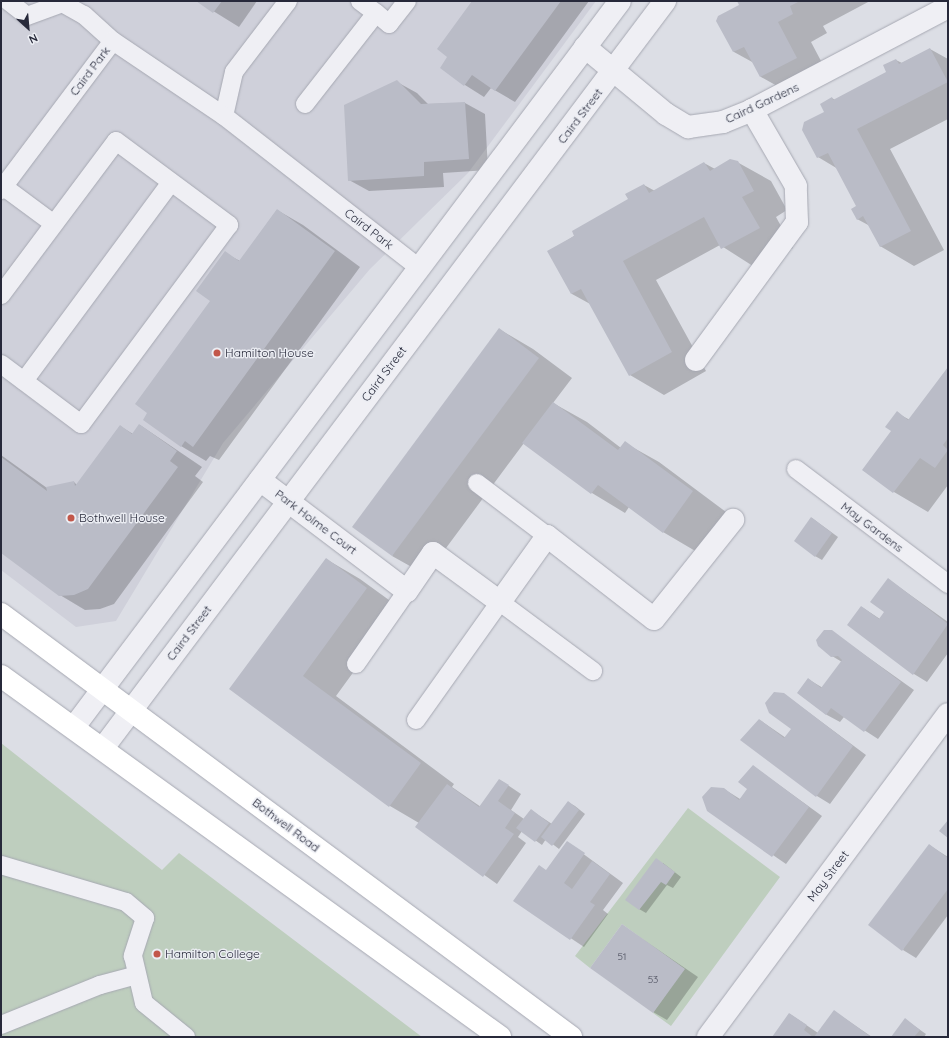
<!DOCTYPE html>
<html>
<head>
<meta charset="utf-8">
<style>
	body { margin:0 }
	#map { position:relative; width:949px; height:1038px; overflow:hidden; background:#dcdee5; font-family:Quicksand,sans-serif }
	div>[style] { position:absolute }
	.built>* { inset:0; background:#cfd0da }
	.green>* { inset:0; background:#becebe }
	.shadow>* { inset:0; background:#0003 }
	.building>* { inset:0; background:#babcc7 }
	.roads { filter:drop-shadow(0 0 1px #a6a8b2) drop-shadow(0 0 1px #a6a8b2) }
	.service>* { height:18px; margin:-9px; padding:0 9px; transform-origin:9px; border-radius:9px; background:#efeff4 }
	.minor>* { height:22px; margin:-11px; padding:0 11px; transform-origin:11px; border-radius:11px; background:#efeff4 }
	.tertiary>* { height:22px; margin:-11px; padding:0 11px; transform-origin:11px; border-radius:11px; background:#efeff4 }
	.secondary>* { height:22px; margin:-11px; padding:0 11px; transform-origin:11px; border-radius:11px; background:#fff }
	.dots>* { width:11px; height:11px; translate:-50% -50%; box-sizing:border-box; border:2px solid #ebedf3; border-radius:50% }
	span { translate:-50% -50%; white-space:nowrap; text-align:center; line-height:1.15; -webkit-text-stroke:3px #ebedf3; paint-order:stroke }
	.number-label { font-size:10px; color:#4c4e5d }
	.number-label span { -webkit-text-stroke-width:0 }
	.street-label { font-size:12px; color:#27293a }
	.poi-label { font-size:12px; color:#27293a }
	.left { translate:0 -50%; text-align:left }
	.frame { position:absolute; inset:0; border:2px solid #27293a; pointer-events:none }
	.north { position:absolute; left:8px; top:8px; width:40px; height:40px; -webkit-text-stroke:3px #ebedf3; paint-order:stroke; rotate:154deg; font-size:11px; font-weight:700; line-height:16px; text-align:center; color:#27293a }
	.north::after { content:''; display:block; margin:auto; width:14px; height:18px; background:#27293a; clip-path:polygon(50% 0,100% 100%,50% 72%,0 100%) }
</style>
</head>
<body>
<div id="map">
	<div class="built">
		<i style="clip-path:polygon(1px 1px,596px 1px,468px 173px,370px 269px,223px 443px,116px 621px,76px 627px,1px 570px)"></i>
	</div>
	<div class="green">
		<i style="clip-path:polygon(1px 743px,162px 870px,179px 853px,422px 1037px,1px 1037px)"></i>
		<i style="clip-path:polygon(688px 808px,780px 877px,671px 1026px,653px 1013px,684px 969px,622px 924px,590px 968px,575px 956px)"></i>
	</div>
	<div class="shadow">
		<i style="clip-path:polygon(197px 1px,257px 1px,239px 27px)"></i>
		<i style="clip-path:polygon(474px 1px,589px 1px,515px 102px,491px 88px,484px 97px,465px 85px,449px 56px)"></i>
		<i style="clip-path:polygon(738px 1px,870px 1px,823px 26px,827px 33px,811px 42px,830px 78px,795px 96px,761px 77px,754px 63px,734px 52px,718px 21px,740px 5px)"></i>
		<i style="clip-path:polygon(930px 49px,948px 59px,948px 119px,890px 149px,944px 250px,914px 266px,880px 246px,870px 226px,857px 219px,858px 207px,838px 169px,818px 157px,825px 113px,832px 98px,835px 100px,888px 72px,896px 60px,902px 63px)"></i>
		<i style="clip-path:polygon(397px 82px,417px 93px,428px 104px,465px 103px,485px 114px,488px 170px,443px 173px,444px 187px,369px 191px,349px 180px)"></i>
		<i style="clip-path:polygon(737px 162px,771px 181px,787px 210px,776px 217px,793px 248px,756px 268px,720px 245px,656px 280px,706px 371px,664px 395px,630px 375px,592px 305px,572px 294px,549px 252px,630px 200px,644px 185px,655px 191px,704px 163px,715px 169px)"></i>
		<i style="clip-path:polygon(277px 210px,303px 225px,360px 267px,219px 460px,210px 456px,206px 461px,181px 446px,211px 301px,225px 253px,240px 261px)"></i>
		<i style="clip-path:polygon(499px 329px,533px 349px,572px 378px,553px 403px,587px 422px,621px 448px,625px 443px,659px 462px,726px 512px,697px 552px,663px 532px,629px 507px,625px 513px,592px 493px,524px 443px,426px 575px,392px 556px)"></i>
		<i style="clip-path:polygon(948px 369px,948px 485px,928px 512px,894px 492px,863px 470px,892px 431px,897px 413px,910px 420px)"></i>
		<i style="clip-path:polygon(140px 425px,202px 467px,195px 476px,203px 482px,114px 604px,100px 609px,85px 610px,60px 595px,1px 552px,1px 455px,47px 488px,74px 482px,77px 485px,120px 426px,133px 434px)"></i>
		<i style="clip-path:polygon(812px 518px,838px 537px,822px 560px,815px 556px)"></i>
		<i style="clip-path:polygon(326px 559px,360px 579px,400px 608px,336px 696px,454px 784px,452px 787px,481px 807px,500px 780px,521px 794px,511px 810px,524px 819px,531px 810px,552px 824px,568px 802px,575px 806px,585px 814px,559px 849px,546px 839px,542px 845px,522px 831px,518px 837px,526px 843px,497px 884px,417px 827px,419px 823px,390px 806px,231px 689px)"></i>
		<i style="clip-path:polygon(888px 579px,948px 622px,948px 653px,927px 682px,914px 674px,862px 607px,880px 619px,885px 612px)"></i>
		<i style="clip-path:polygon(831px 631px,914px 690px,878px 739px,844px 717px,840px 722px,827px 715px,798px 693px,808px 679px,823px 688px,842px 662px,832px 656px)"></i>
		<i style="clip-path:polygon(784px 694px,866px 755px,830px 804px,817px 796px,760px 720px,786px 738px,792px 729px)"></i>
		<i style="clip-path:polygon(753px 766px,822px 816px,786px 864px,708px 810px,724px 789px,740px 799px,749px 789px)"></i>
		<i style="clip-path:polygon(567px 842px,623px 883px,603px 910px,608px 914px,584px 947px,515px 901px,547px 871px)"></i>
		<i style="clip-path:polygon(929px 845px,948px 857px,948px 915px,916px 958px,903px 950px)"></i>
		<i style="clip-path:polygon(663px 863px,681px 877px,673px 888px,667px 885px,646px 913px,639px 909px)"></i>
		<i style="clip-path:polygon(622px 925px,698px 977px,667px 1020px,653px 1012px)"></i>
		<i style="clip-path:polygon(834px 1011px,872px 1037px,773px 1037px,790px 1014px,818px 1033px)"></i>
		<i style="clip-path:polygon(906px 1020px,926px 1034px,924px 1037px,892px 1037px)"></i>
	</div>
	<div class="building">
		<i style="clip-path:polygon(196px 1px,222px 1px,213px 13px)"></i>
		<i style="clip-path:polygon(472px 1px,561px 1px,495px 91px,472px 75px,464px 86px,440px 68px,447px 57px,437px 49px)"></i>
		<i style="clip-path:polygon(737px 1px,800px 1px,790px 6px,793px 14px,778px 22px,797px 58px,760px 77px,744px 47px,733px 52px,716px 21px,718px 16px,739px 5px)"></i>
		<i style="clip-path:polygon(930px 48px,948px 82px,857px 129px,911px 231px,880px 247px,863px 216px,857px 220px,851px 209px,856px 206px,828px 153px,817px 158px,802px 130px,804px 122px,824px 112px,820px 104px,832px 97px,833px 100px,886px 72px,883px 65px,896px 59px,899px 64px)"></i>
		<i style="clip-path:polygon(397px 80px,421px 104px,465px 102px,469px 159px,424px 162px,424px 176px,348px 181px,344px 105px)"></i>
		<i style="clip-path:polygon(730px 159px,738px 161px,754px 191px,742px 197px,760px 228px,721px 249px,704px 217px,623px 261px,672px 352px,629px 376px,581px 289px,571px 294px,547px 251px,574px 236px,572px 231px,628px 199px,625px 194px,644px 184px,649px 193px,704px 162px,710px 171px)"></i>
		<i style="clip-path:polygon(277px 209px,335px 251px,193px 447px,185px 441px,181px 447px,143px 420px,147px 413px,135px 404px,210px 301px,196px 291px,225px 251px,239px 261px)"></i>
		<i style="clip-path:polygon(499px 328px,539px 358px,392px 556px,352px 527px)"></i>
		<i style="clip-path:polygon(948px 367px,948px 438px,943px 445px,948px 450px,935px 468px,920px 458px,893px 493px,862px 470px,891px 431px,885px 427px,897px 411px,908px 420px)"></i>
		<i style="clip-path:polygon(553px 402px,618px 450px,625px 441px,693px 491px,663px 533px,598px 485px,591px 494px,522px 443px)"></i>
		<i style="clip-path:polygon(139px 424px,177px 451px,170px 461px,178px 467px,88px 589px,74px 595px,59px 596px,1px 553px,1px 457px,47px 491px,46px 487px,74px 481px,75px 486px,120px 425px,132px 434px)"></i>
		<i style="clip-path:polygon(811px 517px,832px 533px,815px 557px,794px 541px)"></i>
		<i style="clip-path:polygon(326px 558px,367px 588px,303px 676px,421px 763px,389px 807px,229px 689px)"></i>
		<i style="clip-path:polygon(888px 578px,948px 624px,913px 675px,847px 625px,861px 606px,879px 619px,884px 612px,870px 602px)"></i>
		<i style="clip-path:polygon(824px 630px,832px 630px,901px 682px,864px 732px,831px 708px,826px 715px,797px 693px,808px 678px,821px 688px,842px 660px,838px 656px,831px 657px,818px 646px,816px 640px)"></i>
		<i style="clip-path:polygon(774px 692px,784px 693px,853px 746px,816px 797px,740px 740px,759px 719px,784px 738px,791px 729px,769px 713px,765px 703px)"></i>
		<i style="clip-path:polygon(753px 765px,809px 807px,772px 857px,707px 811px,702px 797px,711px 787px,724px 788px,739px 800px,747px 789px,738px 782px)"></i>
		<i style="clip-path:polygon(499px 779px,509px 785px,498px 801px,515px 813px,505px 828px,514px 834px,483px 877px,415px 827px,447px 784px,479px 807px)"></i>
		<i style="clip-path:polygon(568px 801px,579px 810px,552px 846px,541px 837px)"></i>
		<i style="clip-path:polygon(531px 809px,549px 823px,535px 842px,516px 828px)"></i>
		<i style="clip-path:polygon(948px 820px,948px 838px,939px 831px)"></i>
		<i style="clip-path:polygon(567px 841px,585px 853px,564px 883px,572px 889px,592px 861px,610px 874px,590px 902px,595px 905px,570px 940px,513px 901px,539px 865px,546px 870px)"></i>
		<i style="clip-path:polygon(929px 844px,948px 858px,948px 889px,902px 951px,868px 925px)"></i>
		<i style="clip-path:polygon(656px 858px,675px 872px,666px 885px,661px 882px,639px 910px,625px 900px)"></i>
		<i style="clip-path:polygon(622px 924px,685px 969px,653px 1013px,590px 968px)"></i>
		<i style="clip-path:polygon(834px 1010px,871px 1037px,814px 1037px)"></i>
		<i style="clip-path:polygon(789px 1013px,807px 1025px,804px 1030px,813px 1037px,772px 1037px)"></i>
		<i style="clip-path:polygon(905px 1018px,920px 1030px,914px 1037px,891px 1037px)"></i>
	</div>
	<div class="roads">
		<div class="service">
			<i style="left:8px;top:1px;width:24px;rotate:38deg"></i>
			<i style="left:27px;top:16px;width:37px;rotate:-20deg"></i>
			<i style="left:62px;top:3px;width:25px;rotate:29deg"></i>
			<i style="left:84px;top:15px;width:39px;rotate:42deg"></i>
			<i style="left:288px;top:1px;width:89px;rotate:127.3deg"></i>
			<i style="left:234px;top:72px;width:45px;rotate:102.8deg"></i>
			<i style="left:224px;top:116px;width:247px;rotate:37.9deg"></i>
			<i style="left:360px;top:1px;width:20px;rotate:37deg"></i>
			<i style="left:305px;top:104px;width:115px;rotate:-52deg"></i>
			<i style="left:376px;top:13px;width:17px;rotate:40deg"></i>
			<i style="left:389px;top:24px;width:29px;rotate:-52deg"></i>
			<i style="left:4px;top:187px;width:62px;rotate:36.5deg"></i>
			<i style="left:1px;top:190px;width:186px;rotate:-53.1deg"></i>
			<i style="left:113px;top:41px;width:134px;rotate:34deg"></i>
			<i style="left:1px;top:295px;width:192px;rotate:-53.2deg"></i>
			<i style="left:116px;top:141px;width:141px;rotate:36.6deg"></i>
			<i style="left:229px;top:225px;width:248px;rotate:126.6deg"></i>
			<i style="left:81px;top:424px;width:100px;rotate:-143.1deg"></i>
			<i style="left:24px;top:381px;width:247px;rotate:-53.5deg"></i>
			<i style="left:796px;top:469px;width:191px;rotate:37.1deg"></i>
			<i style="left:477px;top:483px;width:88px;rotate:37.1deg"></i>
			<i style="left:356px;top:664px;width:89px;rotate:-55.1deg"></i>
			<i style="left:416px;top:720px;width:145px;rotate:-54.6deg"></i>
			<i style="left:500px;top:602px;width:116px;rotate:36.6deg"></i>
			<i style="left:1px;top:865px;width:130px;rotate:16.5deg"></i>
			<i style="left:126px;top:902px;width:25px;rotate:40deg"></i>
			<i style="left:145px;top:918px;width:40px;rotate:108deg"></i>
			<i style="left:133px;top:956px;width:48px;rotate:76.8deg"></i>
			<i style="left:144px;top:1003px;width:54px;rotate:39deg"></i>
			<i style="left:1px;top:1025px;width:107px;rotate:-22deg"></i>
			<i style="left:100px;top:985px;width:38px;rotate:-15deg"></i>
		</div>
		<div class="minor">
			<i style="left:585px;top:47px;width:105px;rotate:39.6deg"></i>
			<i style="left:666px;top:114px;width:26px;rotate:31deg"></i>
			<i style="left:688px;top:127px;width:35px;rotate:-8deg"></i>
			<i style="left:723px;top:122px;width:31px;rotate:-22deg"></i>
			<i style="left:752px;top:110px;width:221px;rotate:-27.7deg"></i>
			<i style="left:696px;top:360px;width:171px;rotate:-53.8deg"></i>
			<i style="left:797px;top:222px;width:36px;rotate:-92deg"></i>
			<i style="left:796px;top:186px;width:88px;rotate:-120.1deg"></i>
			<i style="left:260px;top:480px;width:184px;rotate:37.1deg"></i>
			<i style="left:407px;top:591px;width:46px;rotate:-55.6deg"></i>
			<i style="left:433px;top:553px;width:83px;rotate:36.2deg"></i>
			<i style="left:500px;top:602px;width:81px;rotate:-54.5deg"></i>
			<i style="left:547px;top:536px;width:135px;rotate:37.8deg"></i>
			<i style="left:654px;top:619px;width:127px;rotate:-51.4deg"></i>
			<i style="left:708px;top:1037px;width:402px;rotate:-53.4deg"></i>
		</div>
		<div class="tertiary">
			<i style="left:74px;top:727px;width:908px;rotate:-53.05deg"></i>
			<i style="left:103px;top:748px;width:935px;rotate:-53.04deg"></i>
		</div>
		<div class="secondary">
			<i style="left:1px;top:614px;width:710px;rotate:36.58deg"></i>
			<i style="left:1px;top:676px;width:616px;rotate:35.88deg"></i>
		</div>
	</div>
	<div class="dots">
		<i style="left:217px;top:353px;background:#c2574a"></i>
		<i style="left:71px;top:518px;background:#c2574a"></i>
		<i style="left:157px;top:954px;background:#c2574a"></i>
	</div>
	<div class="number-label">
		<span style="left:622px;top:957px">51</span>
		<span style="left:653px;top:980px">53</span>
	</div>
	<div class="street-label">
		<span style="left:90px;top:71px;rotate:-53deg">Caird Park</span>
		<span style="left:762px;top:103px;rotate:-25deg">Caird Gardens</span>
		<span style="left:580px;top:116px;rotate:-53deg">Caird Street</span>
		<span style="left:369px;top:229px;rotate:38deg">Caird Park</span>
		<span style="left:384px;top:374px;rotate:-53deg">Caird Street</span>
		<span style="left:316px;top:522px;rotate:37deg">Park Holme Court</span>
		<span style="left:872px;top:527px;rotate:37deg">May Gardens</span>
		<span style="left:189px;top:633px;rotate:-53deg">Caird Street</span>
		<span style="left:286px;top:825px;rotate:37deg">Bothwell Road</span>
		<span style="left:828px;top:876px;rotate:-53deg">May Street</span>
	</div>
	<div class="poi-label">
		<span class="left" style="left:225px;top:353px">Hamilton House</span>
		<span class="left" style="left:79px;top:518px">Bothwell House</span>
		<span class="left" style="left:165px;top:954px">Hamilton College</span>
	</div>
	<div class="frame"></div>
	<div class="north">N</div>
</div>
</body>
</html>
